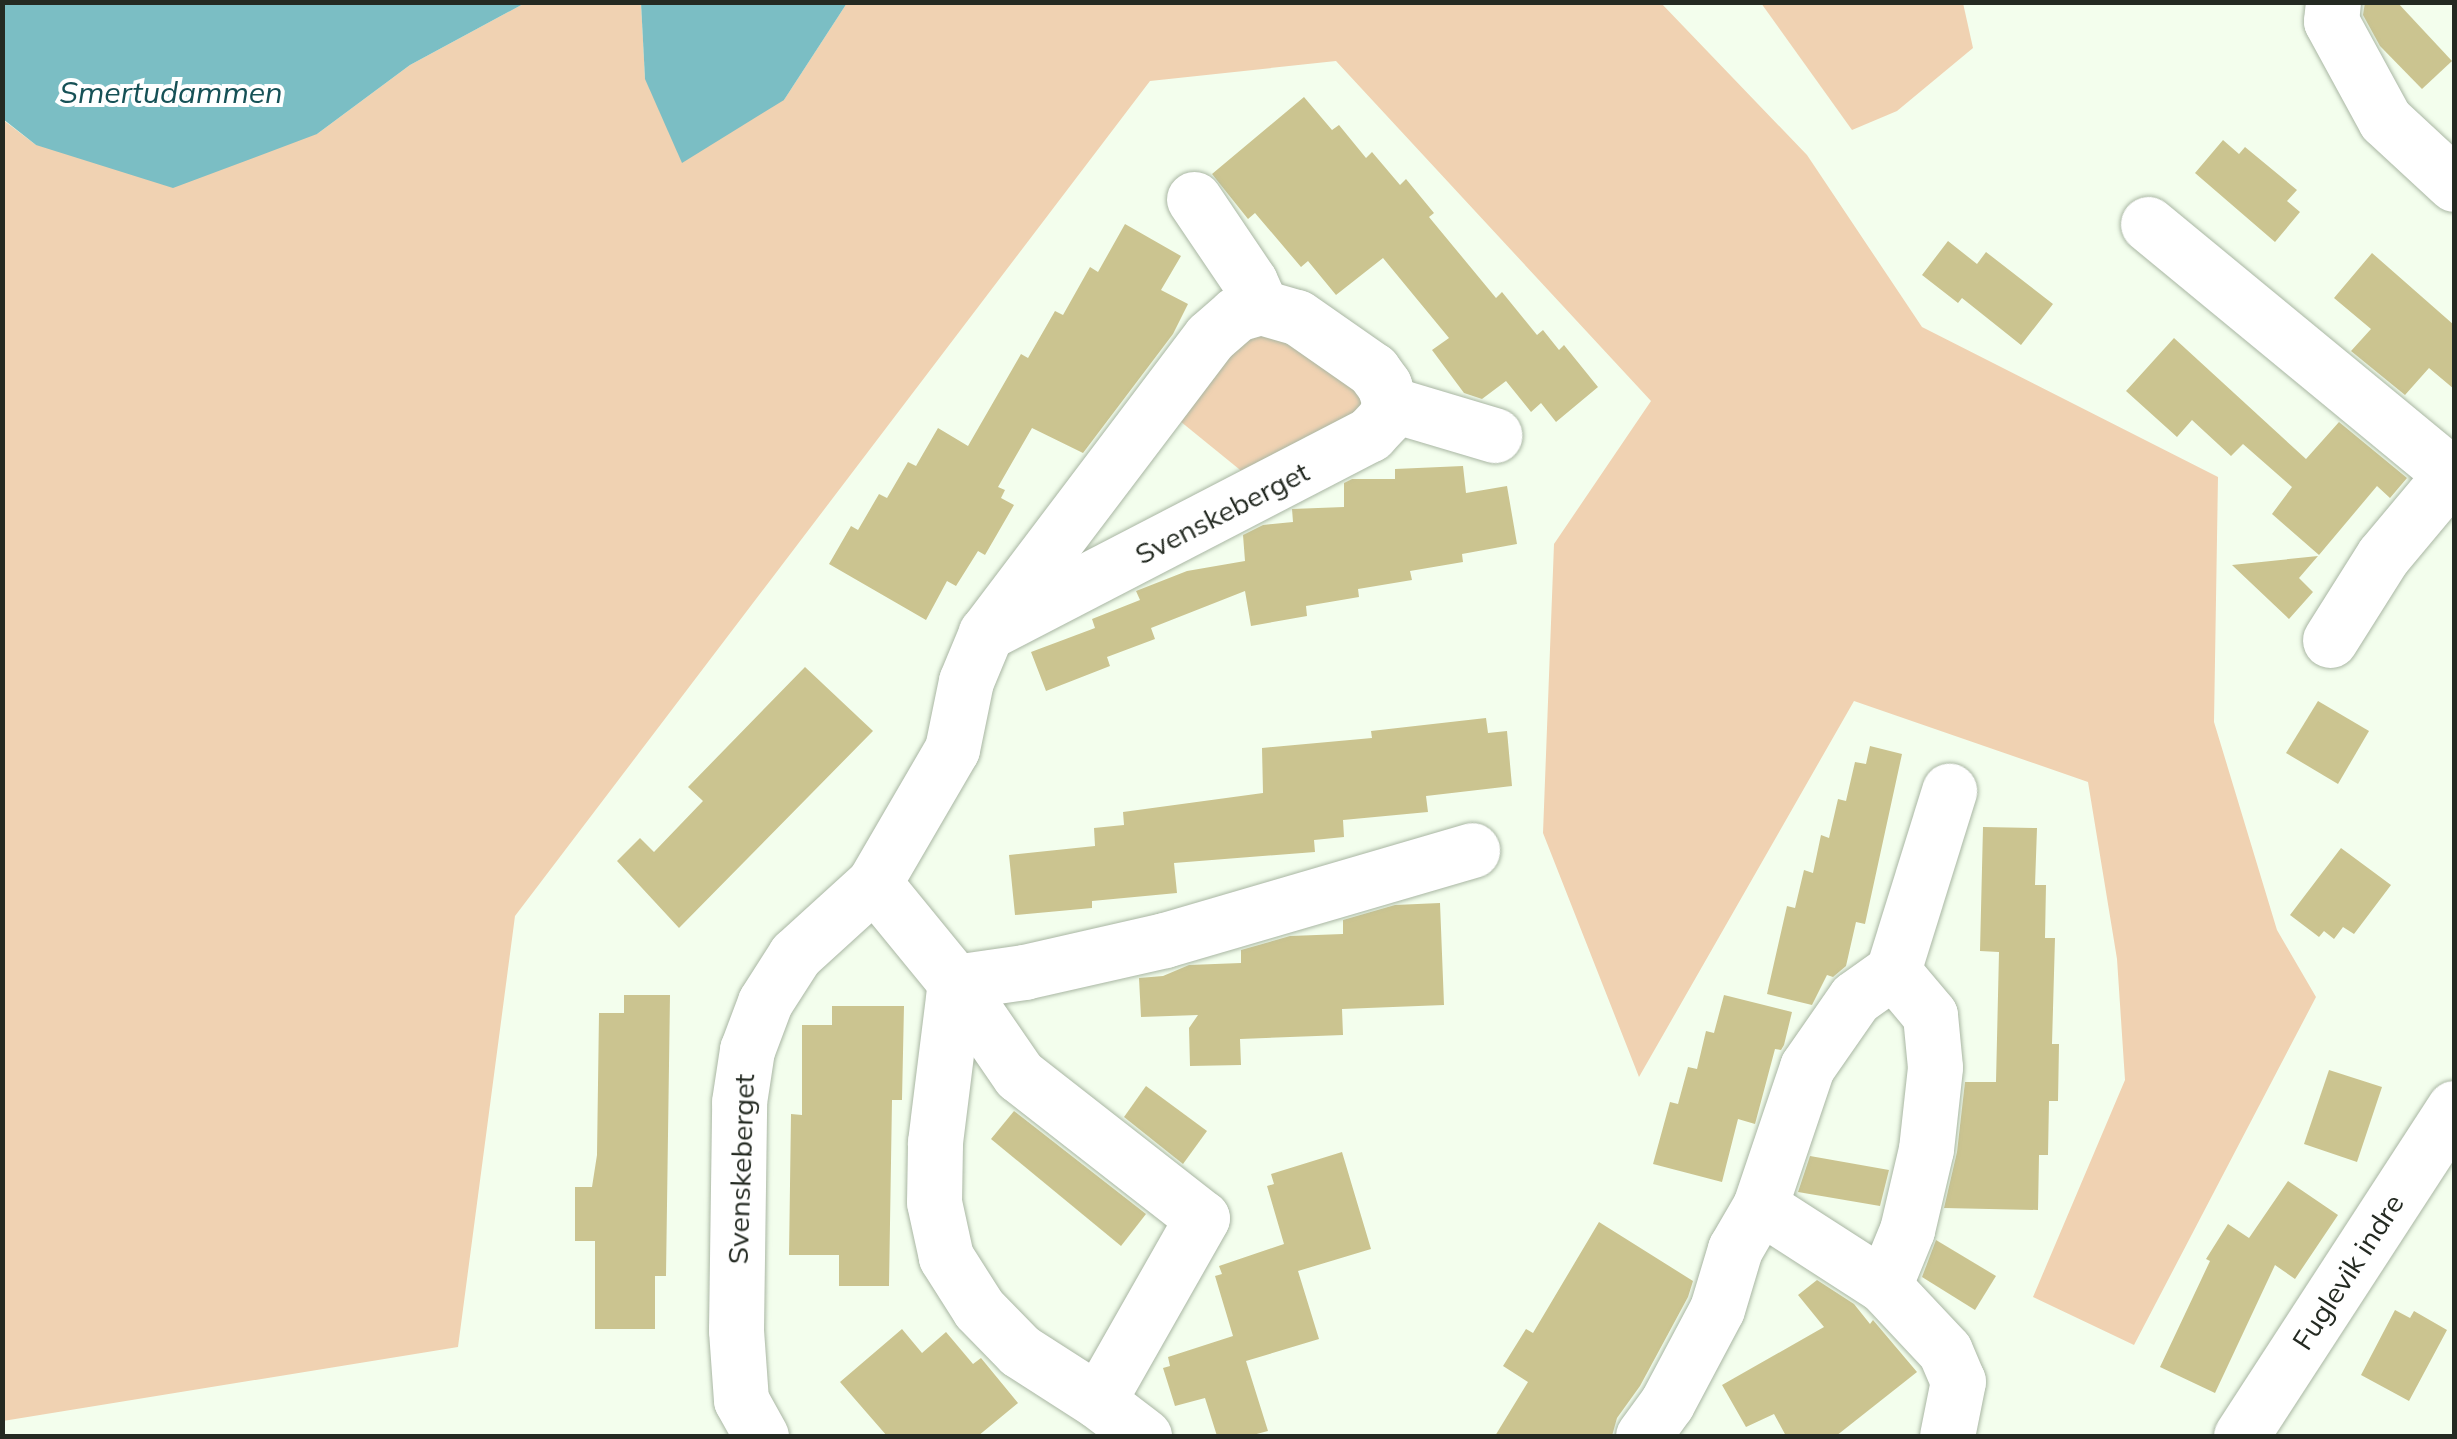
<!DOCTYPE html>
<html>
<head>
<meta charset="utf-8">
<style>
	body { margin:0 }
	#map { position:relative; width:2457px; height:1439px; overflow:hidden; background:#f3feed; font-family:Mulish,sans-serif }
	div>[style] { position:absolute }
	.green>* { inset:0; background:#f0d2b2 }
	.water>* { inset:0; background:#7bbec4 }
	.building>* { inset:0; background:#cbc490 }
	.roads { filter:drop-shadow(0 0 2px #a9b6a3) drop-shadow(0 0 2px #a9b6a3) }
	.minor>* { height:55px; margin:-27.5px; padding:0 27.5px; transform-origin:27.5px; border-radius:27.5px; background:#fff }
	span { translate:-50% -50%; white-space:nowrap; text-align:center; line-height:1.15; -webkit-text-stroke:8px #fff; paint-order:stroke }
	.street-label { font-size:28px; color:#242a22 }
	.water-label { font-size:30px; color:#165156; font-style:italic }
	.frame { position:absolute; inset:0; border:5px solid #242a22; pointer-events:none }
</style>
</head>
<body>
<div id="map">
	<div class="green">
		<i style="clip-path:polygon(525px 3px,641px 3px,645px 79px,784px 100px,847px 3px,1661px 3px,1807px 155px,1922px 327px,2218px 477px,2214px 722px,2277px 930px,2316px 997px,2134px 1345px,2033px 1297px,2125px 1080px,2117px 959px,2088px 782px,1854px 701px,1639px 1077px,1543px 833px,1554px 544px,1651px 401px,1336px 61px,1150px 81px,515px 916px,458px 1347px,3px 1421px,2px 119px,36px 145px,317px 134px,410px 65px)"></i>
		<i style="clip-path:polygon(1761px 3px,1963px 3px,1973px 48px,1897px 111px,1852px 130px)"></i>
		<i style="clip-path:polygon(1236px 314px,1384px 385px,1266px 491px,1159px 404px)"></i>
	</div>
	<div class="water">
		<i style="clip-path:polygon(2px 3px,3px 2px,525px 3px,410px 65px,317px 134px,173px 188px,36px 145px,3px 119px)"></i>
		<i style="clip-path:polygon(641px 3px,641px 2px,847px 3px,784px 100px,682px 163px,645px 79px)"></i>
	</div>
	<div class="building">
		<i style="clip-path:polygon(2365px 2px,2397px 2px,2452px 61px,2422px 89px,2380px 46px,2363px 15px)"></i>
		<i style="clip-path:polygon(1304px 97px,1332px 130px,1339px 125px,1366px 158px,1372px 152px,1400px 185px,1406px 179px,1434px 213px,1429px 217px,1496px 298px,1502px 292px,1537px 335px,1543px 330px,1559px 350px,1564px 345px,1598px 387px,1556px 422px,1541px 403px,1531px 412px,1506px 381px,1482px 399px,1464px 393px,1432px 350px,1449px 338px,1383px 258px,1336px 295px,1308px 261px,1301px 267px,1255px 213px,1248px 219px,1212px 174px)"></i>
		<i style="clip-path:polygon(2223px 140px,2239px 154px,2245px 147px,2297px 190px,2287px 201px,2300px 212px,2275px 242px,2195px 173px)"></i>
		<i style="clip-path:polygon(1125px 224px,1181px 256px,1161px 290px,1188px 304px,1173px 334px,1083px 453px,1032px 428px,998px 487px,1005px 490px,1001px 498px,1014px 505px,985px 555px,978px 551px,956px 586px,947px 581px,926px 620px,829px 564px,851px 526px,858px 530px,879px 494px,887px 498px,908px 462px,916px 466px,938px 428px,968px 446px,1021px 354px,1028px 358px,1055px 311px,1063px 315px,1090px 267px,1098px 272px)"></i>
		<i style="clip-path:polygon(1948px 241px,1977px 264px,1986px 252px,2053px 304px,2021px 345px,1962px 298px,1958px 303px,1922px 275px)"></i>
		<i style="clip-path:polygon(2372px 253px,2454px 325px,2454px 389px,2429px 368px,2405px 395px,2351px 351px,2371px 329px,2334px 298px)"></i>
		<i style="clip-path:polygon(2174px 338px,2306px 459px,2339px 422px,2407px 478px,2390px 498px,2377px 486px,2319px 555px,2272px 514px,2292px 487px,2243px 444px,2231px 456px,2192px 420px,2177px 437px,2126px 391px)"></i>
		<i style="clip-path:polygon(1463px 466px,1466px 493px,1507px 486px,1517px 544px,1462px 554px,1463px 562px,1410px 571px,1412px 580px,1358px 589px,1359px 597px,1306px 606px,1307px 616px,1251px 626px,1245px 591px,1151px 628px,1155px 639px,1107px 657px,1110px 666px,1046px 691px,1031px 652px,1095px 628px,1092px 619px,1140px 600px,1136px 591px,1187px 571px,1245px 561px,1243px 535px,1263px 525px,1293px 522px,1292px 509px,1344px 507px,1344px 483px,1352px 479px,1395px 479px,1395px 469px)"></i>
		<i style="clip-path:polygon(2318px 556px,2299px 578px,2313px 592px,2289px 619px,2232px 565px)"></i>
		<i style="clip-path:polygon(805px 667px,873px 731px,679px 928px,617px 861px,640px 838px,654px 852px,703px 801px,688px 787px)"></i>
		<i style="clip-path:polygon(2318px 701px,2369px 731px,2338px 784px,2286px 753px)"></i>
		<i style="clip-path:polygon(1486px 718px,1488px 733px,1507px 731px,1512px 786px,1426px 796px,1428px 812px,1343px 820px,1344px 837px,1314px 840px,1315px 852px,1174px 863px,1177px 893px,1092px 901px,1092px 908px,1015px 915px,1009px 855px,1095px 846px,1094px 828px,1124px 825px,1123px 812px,1263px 793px,1262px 748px,1372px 738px,1371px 731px)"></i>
		<i style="clip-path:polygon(1870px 746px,1902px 754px,1865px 924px,1856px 922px,1846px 966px,1833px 977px,1827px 975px,1812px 1005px,1767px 994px,1787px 906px,1795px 908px,1804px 870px,1813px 873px,1821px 835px,1829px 838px,1838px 799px,1846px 801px,1855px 762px,1866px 764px)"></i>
		<i style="clip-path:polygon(1983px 827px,2037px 828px,2035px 885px,2046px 885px,2045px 938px,2055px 938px,2052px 1044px,2059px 1044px,2058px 1101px,2049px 1101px,2048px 1155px,2039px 1155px,2038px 1210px,1944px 1208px,1957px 1152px,1965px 1082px,1996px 1082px,1999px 952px,1980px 951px)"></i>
		<i style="clip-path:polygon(2341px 848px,2391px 885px,2354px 934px,2343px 927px,2334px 939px,2324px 931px,2319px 937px,2290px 915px)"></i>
		<i style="clip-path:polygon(1440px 903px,1444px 1005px,1342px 1009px,1343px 1035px,1240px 1039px,1241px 1065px,1190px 1066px,1189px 1028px,1198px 1015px,1141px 1017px,1139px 978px,1163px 976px,1189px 965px,1241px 963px,1241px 950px,1290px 936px,1343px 934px,1343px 920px,1395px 905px)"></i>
		<i style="clip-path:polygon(624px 995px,670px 995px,666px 1276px,655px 1276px,655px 1329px,595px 1329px,595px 1241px,575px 1241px,575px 1187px,592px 1187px,597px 1155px,599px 1013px,624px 1013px)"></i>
		<i style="clip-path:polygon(1724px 995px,1792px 1012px,1784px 1045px,1781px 1050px,1775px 1049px,1755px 1124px,1738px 1119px,1722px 1182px,1653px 1164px,1670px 1102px,1678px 1104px,1688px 1067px,1697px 1069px,1706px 1031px,1714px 1033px)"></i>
		<i style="clip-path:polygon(832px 1006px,904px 1006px,902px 1100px,892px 1100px,889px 1286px,839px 1286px,839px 1255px,789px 1255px,791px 1114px,802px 1115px,802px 1025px,832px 1025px)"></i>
		<i style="clip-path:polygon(2329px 1070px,2382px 1087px,2357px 1162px,2304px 1144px)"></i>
		<i style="clip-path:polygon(1146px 1086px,1207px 1131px,1183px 1164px,1124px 1117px)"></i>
		<i style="clip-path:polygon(1014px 1111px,1146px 1214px,1121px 1246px,991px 1139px)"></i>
		<i style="clip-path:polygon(1342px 1152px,1371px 1249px,1298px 1271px,1319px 1339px,1246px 1361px,1268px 1431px,1249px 1436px,1217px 1436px,1205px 1398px,1175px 1406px,1163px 1368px,1170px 1366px,1168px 1357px,1233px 1336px,1215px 1276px,1222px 1274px,1219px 1266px,1284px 1244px,1267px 1186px,1274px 1184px,1271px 1174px)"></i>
		<i style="clip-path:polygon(1810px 1156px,1889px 1170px,1880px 1206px,1798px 1192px)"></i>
		<i style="clip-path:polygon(2288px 1181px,2338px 1215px,2295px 1279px,2275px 1265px,2215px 1393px,2160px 1367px,2210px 1261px,2206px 1259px,2228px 1224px,2249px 1238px)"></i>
		<i style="clip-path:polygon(1599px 1222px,1693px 1281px,1688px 1297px,1640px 1386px,1617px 1418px,1612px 1436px,1495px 1436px,1528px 1382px,1503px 1366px,1526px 1329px,1533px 1333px)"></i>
		<i style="clip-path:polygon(1936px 1240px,1996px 1276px,1975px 1310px,1922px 1277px)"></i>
		<i style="clip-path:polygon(1817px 1280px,1854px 1304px,1870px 1324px,1873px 1320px,1917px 1372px,1836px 1436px,1786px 1436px,1774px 1414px,1746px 1427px,1722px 1385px,1824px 1327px,1798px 1295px)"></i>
		<i style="clip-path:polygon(2395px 1310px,2410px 1318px,2414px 1311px,2447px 1330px,2409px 1401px,2361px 1375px)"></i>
		<i style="clip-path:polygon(902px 1329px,922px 1353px,946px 1332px,973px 1364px,981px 1358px,1018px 1403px,978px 1436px,887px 1436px,840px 1382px)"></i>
	</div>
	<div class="roads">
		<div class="minor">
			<i style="left:2333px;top:2px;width:19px;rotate:96deg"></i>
			<i style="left:2331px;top:21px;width:113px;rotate:61.4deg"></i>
			<i style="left:2385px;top:120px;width:94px;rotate:42.8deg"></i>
			<i style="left:1194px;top:199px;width:100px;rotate:56deg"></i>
			<i style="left:1250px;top:282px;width:27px;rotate:66deg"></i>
			<i style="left:2148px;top:224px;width:393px;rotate:39.5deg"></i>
			<i style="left:1390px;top:404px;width:109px;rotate:16.6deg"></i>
			<i style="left:2330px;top:640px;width:99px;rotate:-57.8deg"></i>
			<i style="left:2383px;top:556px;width:111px;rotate:-50.1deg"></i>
			<i style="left:874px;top:883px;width:128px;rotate:50.7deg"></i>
			<i style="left:955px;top:982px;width:70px;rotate:-8.2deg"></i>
			<i style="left:1024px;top:972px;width:145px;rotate:-12.8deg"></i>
			<i style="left:1165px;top:940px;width:320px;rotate:-16.3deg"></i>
			<i style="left:955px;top:982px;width:113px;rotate:55.5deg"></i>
			<i style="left:1019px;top:1075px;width:232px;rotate:38deg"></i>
			<i style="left:1202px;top:1218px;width:210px;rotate:119.6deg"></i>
			<i style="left:1098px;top:1401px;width:93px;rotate:-147.3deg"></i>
			<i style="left:1020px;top:1351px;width:59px;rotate:-134.3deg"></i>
			<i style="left:979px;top:1309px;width:62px;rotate:-122.4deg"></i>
			<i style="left:946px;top:1257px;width:56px;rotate:-102.3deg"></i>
			<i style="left:934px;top:1202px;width:60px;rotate:-89deg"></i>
			<i style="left:935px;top:1142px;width:161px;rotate:-82.9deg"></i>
			<i style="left:1760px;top:1206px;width:148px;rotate:32.8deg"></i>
			<i style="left:1884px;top:1286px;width:89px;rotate:46.8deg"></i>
			<i style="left:1945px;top:1351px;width:33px;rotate:67deg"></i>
			<i style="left:1958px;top:1381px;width:56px;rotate:101.3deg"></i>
			<i style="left:1884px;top:1286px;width:61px;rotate:-67.7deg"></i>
			<i style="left:1907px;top:1230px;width:83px;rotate:-76.8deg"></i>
			<i style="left:1926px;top:1149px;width:82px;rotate:-83.7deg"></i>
			<i style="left:1935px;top:1067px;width:52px;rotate:-95.5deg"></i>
			<i style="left:1930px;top:1015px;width:57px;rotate:-130.1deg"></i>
			<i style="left:1098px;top:1401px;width:58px;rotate:37.3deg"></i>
			<i style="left:761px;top:1436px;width:41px;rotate:-119.1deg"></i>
			<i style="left:741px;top:1400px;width:70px;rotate:-94.1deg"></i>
			<i style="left:736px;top:1330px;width:228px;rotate:-89.2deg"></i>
			<i style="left:739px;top:1102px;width:53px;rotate:-81.3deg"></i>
			<i style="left:747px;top:1050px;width:51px;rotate:-69.4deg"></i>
			<i style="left:765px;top:1002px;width:56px;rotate:-57.4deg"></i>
			<i style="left:795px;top:955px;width:107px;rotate:-42.3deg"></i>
			<i style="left:874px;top:883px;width:155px;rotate:-59.8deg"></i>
			<i style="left:952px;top:749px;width:69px;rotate:-78.4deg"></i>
			<i style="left:966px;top:681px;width:52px;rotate:-67.4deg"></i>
			<i style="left:986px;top:633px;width:371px;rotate:-52.9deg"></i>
			<i style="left:1210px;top:337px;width:35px;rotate:-41deg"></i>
			<i style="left:1236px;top:314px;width:26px;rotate:-16deg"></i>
			<i style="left:1261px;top:307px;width:37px;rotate:16deg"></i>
			<i style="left:1297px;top:317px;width:93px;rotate:34.9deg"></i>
			<i style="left:1373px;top:370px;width:19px;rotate:54deg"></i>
			<i style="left:1384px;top:385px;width:20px;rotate:72deg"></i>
			<i style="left:1390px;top:404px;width:16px;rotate:112deg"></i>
			<i style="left:1384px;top:419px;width:21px;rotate:133deg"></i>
			<i style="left:1370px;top:434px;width:433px;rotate:152.6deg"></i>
			<i style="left:1643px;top:1436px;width:41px;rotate:-54deg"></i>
			<i style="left:1667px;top:1403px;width:106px;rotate:-62deg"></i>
			<i style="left:1717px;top:1309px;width:63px;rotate:-73.3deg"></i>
			<i style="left:1735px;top:1249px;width:50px;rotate:-59.8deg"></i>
			<i style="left:1760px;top:1206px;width:147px;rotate:-71.3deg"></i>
			<i style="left:1807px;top:1067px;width:84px;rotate:-55.2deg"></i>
			<i style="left:1855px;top:998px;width:47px;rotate:-35.4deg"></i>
			<i style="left:1893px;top:971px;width:189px;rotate:-72.7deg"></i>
			<i style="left:2241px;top:1436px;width:391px;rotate:-57deg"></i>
		</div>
	</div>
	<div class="street-label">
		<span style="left:1222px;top:513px;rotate:-27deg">Svenskeberget</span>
		<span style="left:741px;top:1169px;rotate:-88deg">Svenskeberget</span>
		<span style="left:2348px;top:1272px;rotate:-57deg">Fuglevik indre</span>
	</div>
	<div class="water-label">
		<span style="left:171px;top:92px">Smertudammen</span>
	</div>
	<div class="frame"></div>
</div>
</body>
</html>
